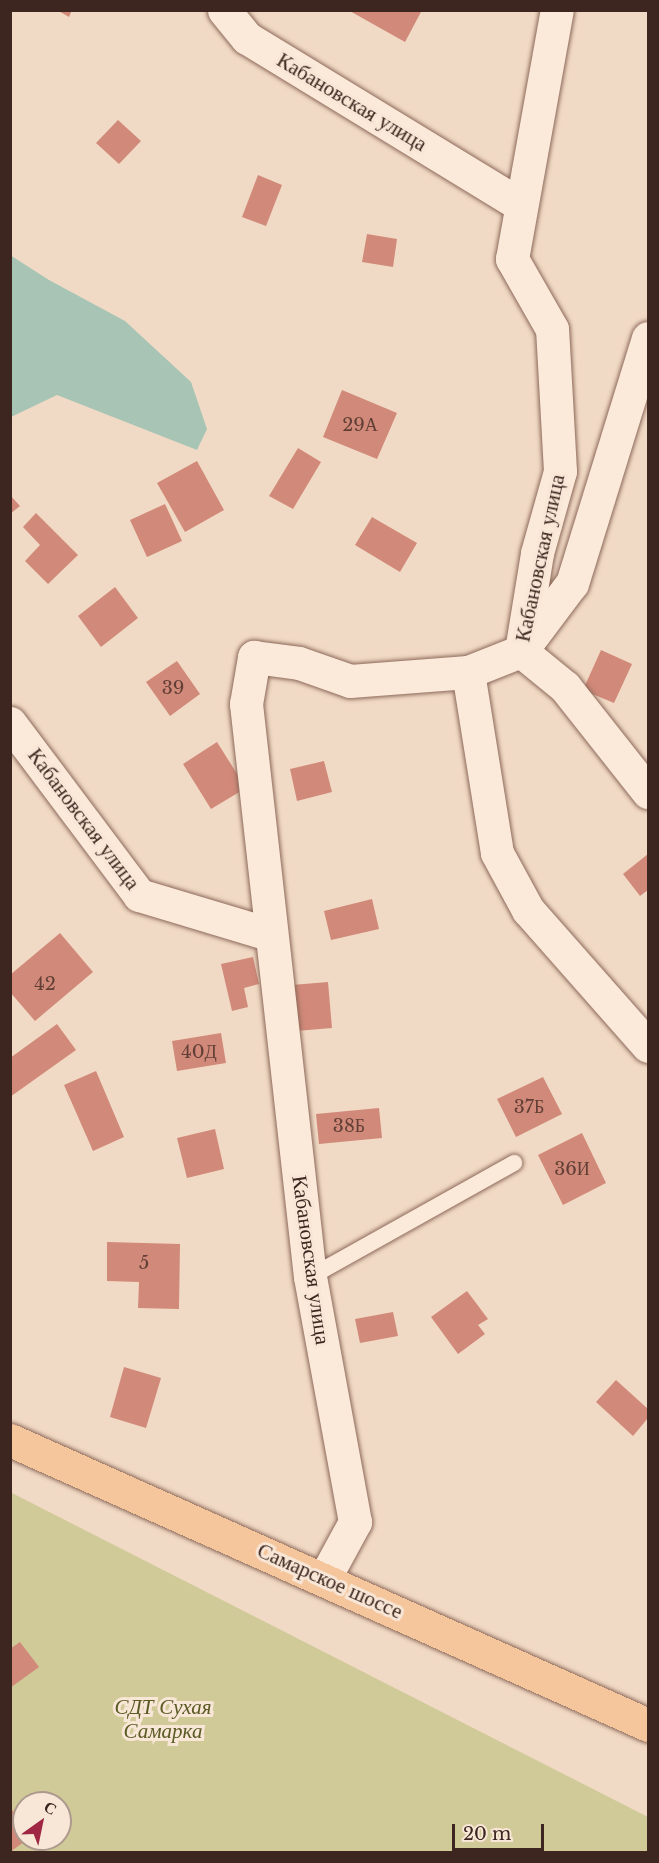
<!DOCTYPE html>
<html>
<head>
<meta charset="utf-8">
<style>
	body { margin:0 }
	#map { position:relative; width:659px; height:1863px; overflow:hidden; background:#f1dac5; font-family:"Libre Baskerville",serif }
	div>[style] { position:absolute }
	.green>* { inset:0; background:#d0c998 }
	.water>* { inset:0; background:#a7c4b5 }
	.building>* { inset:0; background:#d18979 }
	.roads { filter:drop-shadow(0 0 2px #8d695a) drop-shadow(0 0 2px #8d695a) }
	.lane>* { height:16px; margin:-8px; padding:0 8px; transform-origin:8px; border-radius:8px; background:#fbe9d9 }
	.street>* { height:33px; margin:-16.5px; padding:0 16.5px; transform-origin:16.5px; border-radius:16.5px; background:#fbe9d9 }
	.primary>* { height:33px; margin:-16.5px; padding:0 16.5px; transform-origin:16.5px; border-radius:16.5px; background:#f5c59c }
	span { translate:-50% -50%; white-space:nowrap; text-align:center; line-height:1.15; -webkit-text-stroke:6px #f8e6d6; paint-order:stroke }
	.number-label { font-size:18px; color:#613f36 }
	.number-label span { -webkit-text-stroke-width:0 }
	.street-label { font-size:21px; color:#3c261f }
	.park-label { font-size:21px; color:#595a24; font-style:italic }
	.frame { position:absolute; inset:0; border:12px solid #3c261f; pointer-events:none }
	.north { position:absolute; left:12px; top:1791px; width:60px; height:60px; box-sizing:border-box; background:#f8e6d6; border:2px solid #ad998d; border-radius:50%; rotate:33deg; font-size:16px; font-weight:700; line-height:24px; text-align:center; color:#3c261f }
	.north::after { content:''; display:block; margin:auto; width:21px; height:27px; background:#9f2743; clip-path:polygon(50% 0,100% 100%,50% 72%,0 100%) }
	.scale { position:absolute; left:452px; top:1824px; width:92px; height:27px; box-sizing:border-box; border:3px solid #3c261f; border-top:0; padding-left:8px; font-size:18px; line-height:21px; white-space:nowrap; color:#3c261f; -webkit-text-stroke:4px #f8e6d6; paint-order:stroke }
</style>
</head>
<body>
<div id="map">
	<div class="green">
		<i style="clip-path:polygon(evenodd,10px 1492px,648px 1817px,648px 1852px,11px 1852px,10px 1492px,24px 1803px,60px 1803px,60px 1839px,24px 1839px,24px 1803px)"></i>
	</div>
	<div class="water">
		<i style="clip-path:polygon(10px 255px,49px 280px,125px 321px,191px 382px,207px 429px,197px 450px,57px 395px,11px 417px)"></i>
	</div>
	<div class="building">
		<i style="clip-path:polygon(57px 10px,72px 10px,69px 17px)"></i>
		<i style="clip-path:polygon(348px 10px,422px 10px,405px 42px)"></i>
		<i style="clip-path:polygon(118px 120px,141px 141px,119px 164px,96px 143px)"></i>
		<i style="clip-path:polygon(258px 175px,282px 185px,266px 226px,242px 217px)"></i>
		<i style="clip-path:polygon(367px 234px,397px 239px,393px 267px,362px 262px)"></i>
		<i style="clip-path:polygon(342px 390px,397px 413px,377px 459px,323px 437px)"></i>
		<i style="clip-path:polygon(298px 448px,321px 462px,293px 509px,269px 496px)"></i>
		<i style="clip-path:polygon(197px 461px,224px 510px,185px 532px,157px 483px)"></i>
		<i style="clip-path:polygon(10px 495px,20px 506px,10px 514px)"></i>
		<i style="clip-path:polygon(165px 504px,182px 541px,147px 557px,130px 520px)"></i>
		<i style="clip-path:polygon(36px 513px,78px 555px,48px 584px,25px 561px,40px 545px,23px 527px)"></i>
		<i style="clip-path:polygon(372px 517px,417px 543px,400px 572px,355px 545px)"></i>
		<i style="clip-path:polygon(115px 587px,138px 618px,101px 647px,78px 616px)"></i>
		<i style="clip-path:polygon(601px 650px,632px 664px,614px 703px,583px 690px)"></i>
		<i style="clip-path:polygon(177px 661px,200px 694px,170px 716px,146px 682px)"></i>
		<i style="clip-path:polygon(217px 742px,246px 788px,211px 809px,183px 764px)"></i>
		<i style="clip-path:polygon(324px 761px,332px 792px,297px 801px,290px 769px)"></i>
		<i style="clip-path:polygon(648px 854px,648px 890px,640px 896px,623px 874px)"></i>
		<i style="clip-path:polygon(372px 899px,379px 929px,331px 940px,324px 911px)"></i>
		<i style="clip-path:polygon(60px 933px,93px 972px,35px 1021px,10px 992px,10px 975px)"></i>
		<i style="clip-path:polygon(253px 957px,259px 984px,244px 988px,248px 1007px,232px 1011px,221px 964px)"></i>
		<i style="clip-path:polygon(328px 982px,332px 1028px,296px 1031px,292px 985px)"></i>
		<i style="clip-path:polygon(57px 1024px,76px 1050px,10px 1097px,10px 1058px)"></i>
		<i style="clip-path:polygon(221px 1033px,226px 1063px,177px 1071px,172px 1041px)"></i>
		<i style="clip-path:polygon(96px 1071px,124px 1137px,93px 1151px,64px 1085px)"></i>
		<i style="clip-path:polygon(543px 1077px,562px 1114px,516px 1137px,497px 1099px)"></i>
		<i style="clip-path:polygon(379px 1108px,382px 1138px,319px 1144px,316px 1114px)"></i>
		<i style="clip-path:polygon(215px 1129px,224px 1169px,187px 1178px,177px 1138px)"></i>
		<i style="clip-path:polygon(582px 1133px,606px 1183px,563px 1205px,538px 1155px)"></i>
		<i style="clip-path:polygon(107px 1242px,180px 1244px,179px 1309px,138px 1308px,139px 1282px,107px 1281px)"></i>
		<i style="clip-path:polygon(467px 1291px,488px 1319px,478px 1325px,485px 1334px,458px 1354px,431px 1317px)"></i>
		<i style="clip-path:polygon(393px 1312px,398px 1336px,360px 1343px,355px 1319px)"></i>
		<i style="clip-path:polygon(124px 1367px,161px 1378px,146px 1428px,110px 1417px)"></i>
		<i style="clip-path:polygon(616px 1380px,648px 1409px,648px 1418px,633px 1436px,596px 1402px)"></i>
		<i style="clip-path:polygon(20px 1642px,39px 1667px,10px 1688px,10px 1649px)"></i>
		<i style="clip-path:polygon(12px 1810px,24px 1823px,24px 1839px,28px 1839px,10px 1852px)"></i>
	</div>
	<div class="roads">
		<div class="lane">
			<i style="left:310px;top:1277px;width:234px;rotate:-29.2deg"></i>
		</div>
		<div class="street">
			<i style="left:224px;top:10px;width:36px;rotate:51deg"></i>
			<i style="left:247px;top:38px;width:319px;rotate:31.4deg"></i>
			<i style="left:648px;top:338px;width:257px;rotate:107.2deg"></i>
			<i style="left:572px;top:583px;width:85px;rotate:126.9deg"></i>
			<i style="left:521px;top:651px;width:57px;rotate:39.3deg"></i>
			<i style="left:565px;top:687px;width:134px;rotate:51.7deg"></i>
			<i style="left:468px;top:672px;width:183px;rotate:80.9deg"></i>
			<i style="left:497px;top:853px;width:65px;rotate:61.5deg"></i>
			<i style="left:528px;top:910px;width:181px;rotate:48.6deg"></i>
			<i style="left:10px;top:723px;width:215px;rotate:53.1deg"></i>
			<i style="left:139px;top:895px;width:136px;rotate:16.7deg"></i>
			<i style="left:325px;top:1577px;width:63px;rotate:-61.4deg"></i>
			<i style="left:355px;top:1522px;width:249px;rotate:-100.4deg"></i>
			<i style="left:310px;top:1277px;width:577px;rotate:-96.37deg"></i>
			<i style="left:246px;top:704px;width:48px;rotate:-80.3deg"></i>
			<i style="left:254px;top:657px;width:45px;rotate:7.6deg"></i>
			<i style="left:299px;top:663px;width:54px;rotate:19.4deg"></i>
			<i style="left:350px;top:681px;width:118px;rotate:-4.4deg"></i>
			<i style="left:468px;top:672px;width:57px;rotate:-21.6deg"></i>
			<i style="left:521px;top:651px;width:99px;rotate:-80.7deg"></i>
			<i style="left:537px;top:553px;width:85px;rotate:-74.3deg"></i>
			<i style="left:560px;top:471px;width:142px;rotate:-93.2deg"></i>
			<i style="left:552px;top:329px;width:81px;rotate:-119.7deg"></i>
			<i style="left:512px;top:259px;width:253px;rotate:-79.8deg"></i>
		</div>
		<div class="primary">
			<i style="left:10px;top:1440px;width:699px;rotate:24.07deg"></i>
		</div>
	</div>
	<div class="number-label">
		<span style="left:360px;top:425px">29А</span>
		<span style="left:173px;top:688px">39</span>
		<span style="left:45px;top:984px">42</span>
		<span style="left:199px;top:1052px">40Д</span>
		<span style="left:529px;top:1107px">37Б</span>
		<span style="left:349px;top:1126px">38Б</span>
		<span style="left:572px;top:1169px">36И</span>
		<span style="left:144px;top:1263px">5</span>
	</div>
	<div class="street-label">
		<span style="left:352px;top:102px;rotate:31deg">Кабановская улица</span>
		<span style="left:540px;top:558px;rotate:-78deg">Кабановская улица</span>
		<span style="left:84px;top:819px;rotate:53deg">Кабановская улица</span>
		<span style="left:311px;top:1260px;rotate:82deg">Кабановская улица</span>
		<span style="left:330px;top:1581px;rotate:24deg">Самарское шоссе</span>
	</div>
	<div class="park-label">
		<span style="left:163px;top:1719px">СДТ Сухая<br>Самарка</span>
	</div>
	<div class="frame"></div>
	<div class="north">С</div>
	<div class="scale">20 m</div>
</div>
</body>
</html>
